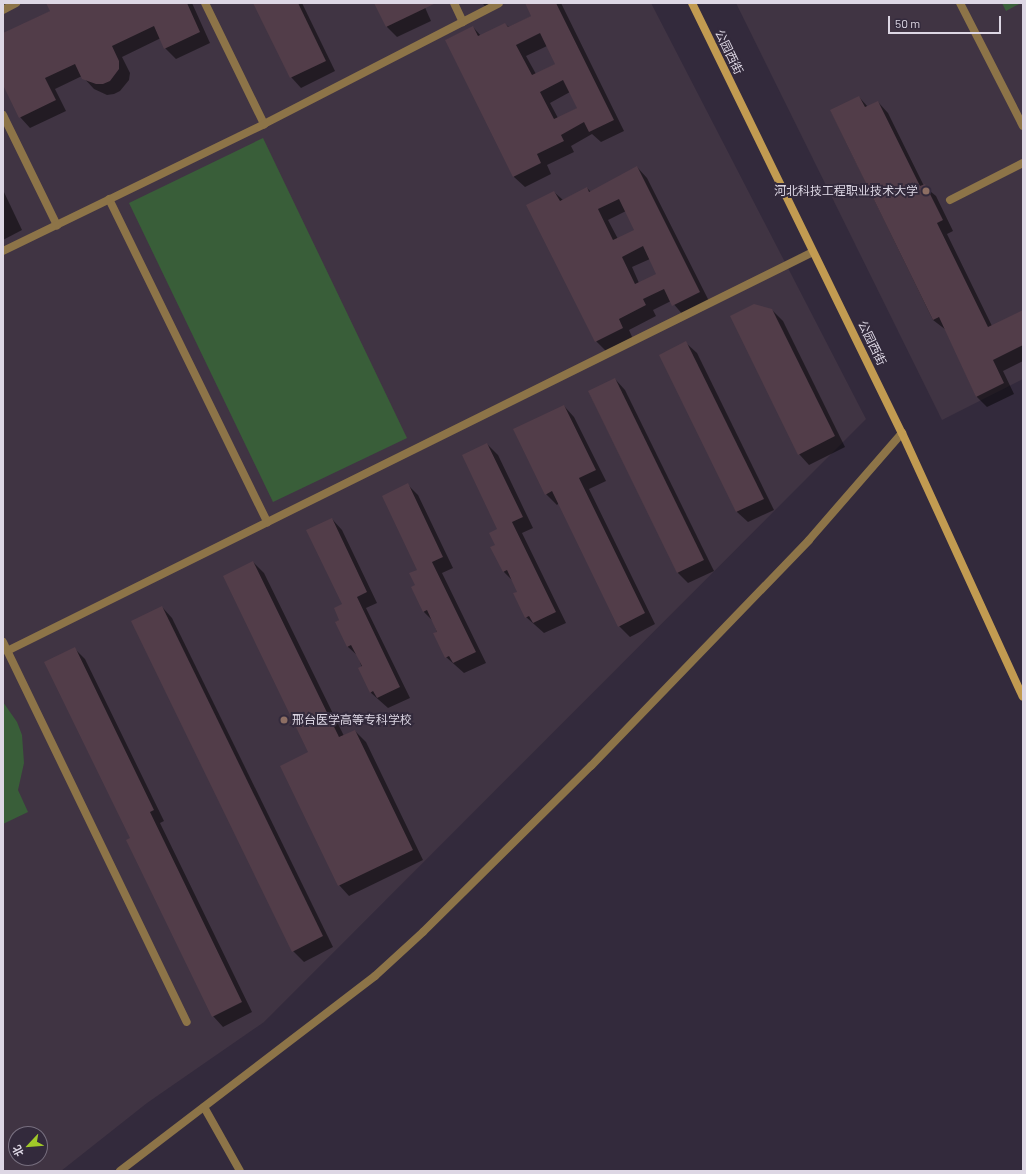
<!DOCTYPE html>
<html>
<head>
<meta charset="utf-8">
<style>
	body { margin:0 }
	#map { position:relative; width:1026px; height:1174px; overflow:hidden; background:#332a3c; font-family:Barlow,"Noto Sans SC",sans-serif }
	div>[style] { position:absolute }
	.education>* { inset:0; background:#403443 }
	.green>* { inset:0; background:#395e39 }
	.shadow>* { inset:0; background:#0007 }
	.building>* { inset:0; background:#523d49 }
	.lane>* { height:8px; margin:-4px; padding:0 4px; transform-origin:4px; border-radius:4px; background:#8d7448 }
	.street>* { height:8px; margin:-4px; padding:0 4px; transform-origin:4px; border-radius:4px; background:#8d7448 }
	.secondary>* { height:8px; margin:-4px; padding:0 4px; transform-origin:4px; border-radius:4px; background:#c29b51 }
	.dots>* { width:11px; height:11px; translate:-50% -50%; box-sizing:border-box; border:2px solid #332a3c; border-radius:50% }
	span { translate:-50% -50%; white-space:nowrap; text-align:center; line-height:1.15; -webkit-text-stroke:4px #332a3c; paint-order:stroke }
	.street-label { font-size:12px; color:#ddd7e4 }
	.poi-label { font-size:12px; color:#ddd7e4 }
	.right { translate:-100% -50%; text-align:right }
	.left { translate:0 -50%; text-align:left }
	.frame { position:absolute; inset:0; border:4px solid #ddd7e4; pointer-events:none }
	.north { position:absolute; left:8px; top:1126px; width:40px; height:40px; box-sizing:border-box; background:#332a3c; border:1px solid #776f7f; border-radius:50%; rotate:244deg; font-size:11px; font-weight:700; line-height:16px; text-align:center; color:#ddd7e4 }
	.north::after { content:''; display:block; margin:auto; width:14px; height:18px; background:#a1c929; clip-path:polygon(50% 0,100% 100%,50% 72%,0 100%) }
	.scale { position:absolute; left:888px; top:16px; width:113px; height:18px; box-sizing:border-box; border:2px solid #ddd7e4; border-top:0; padding-left:5px; font-size:12px; line-height:14px; white-space:nowrap; color:#ddd7e4; -webkit-text-stroke:3px #332a3c; paint-order:stroke }
</style>
</head>
<body>
<div id="map">
	<div class="education">
		<i style="clip-path:polygon(evenodd,3px 3px,651px 3px,866px 419px,264px 1022px,147px 1103px,61px 1171px,3px 1171px,3px 3px,16px 1134px,40px 1134px,40px 1158px,16px 1158px,16px 1134px)"></i>
		<i style="clip-path:polygon(736px 3px,1023px 3px,1023px 379px,942px 420px)"></i>
	</div>
	<div class="green">
		<i style="clip-path:polygon(1002px 3px,1021px 3px,1006px 11px)"></i>
		<i style="clip-path:polygon(263px 138px,407px 438px,273px 502px,129px 203px)"></i>
		<i style="clip-path:polygon(3px 702px,17px 722px,22px 735px,24px 763px,18px 790px,28px 812px,3px 824px)"></i>
	</div>
	<div class="shadow">
		<i style="clip-path:polygon(47px 3px,192px 3px,210px 43px,176px 59px,165px 48px,161px 38px,122px 57px,130px 73px,129px 80px,120px 91px,114px 94px,107px 95px,94px 89px,82px 76px,55px 89px,66px 111px,30px 128px,20px 117px,3px 82px,3px 34px,51px 11px)"></i>
		<i style="clip-path:polygon(255px 3px,302px 3px,335px 71px,301px 88px,291px 77px)"></i>
		<i style="clip-path:polygon(375px 3px,423px 3px,431px 21px,397px 37px,387px 27px)"></i>
		<i style="clip-path:polygon(482px 3px,496px 3px,487px 8px)"></i>
		<i style="clip-path:polygon(evenodd,526px 3px,561px 3px,624px 131px,601px 142px,592px 134px,571px 146px,574px 152px,547px 165px,551px 174px,525px 187px,514px 177px,446px 40px,473px 27px,481px 36px,505px 24px,509px 27px,532px 16px,526px 3px,547px 46px,556px 64px,536px 74px,526px 56px,547px 46px,526px 3px,570px 92px,578px 108px,558px 118px,550px 103px,570px 92px)"></i>
		<i style="clip-path:polygon(859px 97px,868px 107px,878px 102px,888px 113px,924px 186px,936px 196px,953px 231px,947px 234px,992px 326px,1023px 311px,1023px 361px,1003px 371px,1014px 394px,987px 407px,976px 396px,946px 330px,933px 320px,831px 111px)"></i>
		<i style="clip-path:polygon(evenodd,637px 167px,647px 178px,710px 303px,684px 316px,671px 301px,653px 310px,656px 316px,629px 330px,633px 339px,607px 352px,596px 341px,554px 192px,563px 200px,587px 188px,591px 192px,637px 167px,626px 211px,636px 230px,618px 239px,608px 220px,626px 211px,637px 167px,650px 259px,658px 274px,639px 283px,632px 267px,650px 259px)"></i>
		<i style="clip-path:polygon(3px 190px,22px 230px,3px 240px)"></i>
		<i style="clip-path:polygon(772px 310px,783px 321px,845px 447px,809px 465px,799px 454px)"></i>
		<i style="clip-path:polygon(686px 343px,697px 353px,774px 510px,748px 522px,737px 512px,661px 355px)"></i>
		<i style="clip-path:polygon(615px 379px,625px 390px,714px 571px,688px 583px,678px 573px,589px 392px)"></i>
		<i style="clip-path:polygon(564px 406px,574px 417px,606px 481px,589px 489px,655px 624px,630px 637px,619px 626px,559px 503px,557px 505px,546px 494px)"></i>
		<i style="clip-path:polygon(487px 444px,498px 455px,533px 528px,522px 533px,566px 623px,544px 633px,526px 617px,514px 582px,504px 572px,496px 545px,499px 530px)"></i>
		<i style="clip-path:polygon(407px 484px,418px 495px,453px 568px,442px 573px,486px 663px,464px 673px,446px 657px,433px 621px,424px 612px,416px 585px,419px 570px)"></i>
		<i style="clip-path:polygon(332px 519px,342px 530px,377px 603px,366px 608px,410px 698px,388px 708px,370px 692px,358px 656px,348px 647px,336px 622px,340px 620px,343px 605px)"></i>
		<i style="clip-path:polygon(253px 562px,264px 573px,344px 736px,355px 731px,366px 742px,423px 860px,349px 896px,339px 885px,310px 753px)"></i>
		<i style="clip-path:polygon(162px 607px,172px 618px,333px 947px,304px 962px,293px 951px)"></i>
		<i style="clip-path:polygon(75px 649px,85px 659px,164px 821px,160px 823px,252px 1012px,223px 1027px,213px 1016px,131px 839px)"></i>
	</div>
	<div class="building">
		<i style="clip-path:polygon(46px 3px,187px 3px,200px 32px,164px 49px,154px 26px,112px 46px,119px 61px,119px 69px,110px 81px,103px 84px,96px 84px,82px 79px,75px 64px,45px 78px,56px 100px,19px 118px,3px 85px,3px 33px,50px 11px)"></i>
		<i style="clip-path:polygon(253px 3px,298px 3px,326px 61px,290px 78px)"></i>
		<i style="clip-path:polygon(374px 3px,436px 3px,386px 27px)"></i>
		<i style="clip-path:polygon(evenodd,525px 3px,556px 3px,614px 120px,589px 132px,584px 122px,561px 135px,564px 141px,537px 154px,541px 163px,513px 177px,445px 40px,473px 26px,478px 36px,505px 23px,508px 27px,531px 16px,525px 3px,540px 33px,555px 64px,532px 75px,516px 45px,540px 33px,525px 3px,563px 80px,577px 108px,554px 119px,540px 92px,563px 80px)"></i>
		<i style="clip-path:polygon(859px 96px,865px 107px,878px 101px,920px 186px,925px 184px,943px 220px,937px 223px,988px 327px,1023px 310px,1023px 345px,993px 360px,1004px 383px,976px 397px,939px 317px,933px 320px,830px 110px)"></i>
		<i style="clip-path:polygon(evenodd,637px 166px,700px 292px,672px 306px,664px 289px,643px 299px,646px 305px,619px 319px,623px 328px,595px 342px,526px 205px,554px 191px,560px 201px,587px 187px,589px 192px,637px 166px,619px 199px,634px 230px,613px 240px,598px 209px,619px 199px,637px 166px,643px 246px,656px 274px,635px 284px,622px 257px,643px 246px)"></i>
		<i style="clip-path:polygon(754px 304px,772px 309px,835px 436px,798px 455px,730px 316px)"></i>
		<i style="clip-path:polygon(686px 341px,764px 499px,736px 512px,659px 355px)"></i>
		<i style="clip-path:polygon(615px 378px,704px 560px,677px 573px,588px 391px)"></i>
		<i style="clip-path:polygon(564px 405px,596px 470px,579px 478px,645px 613px,618px 627px,552px 491px,545px 495px,513px 429px)"></i>
		<i style="clip-path:polygon(487px 443px,523px 517px,512px 522px,556px 612px,533px 623px,529px 616px,525px 618px,513px 593px,517px 592px,507px 570px,503px 572px,490px 547px,495px 545px,489px 533px,497px 529px,462px 455px)"></i>
		<i style="clip-path:polygon(408px 483px,443px 557px,432px 562px,476px 652px,453px 663px,449px 656px,445px 658px,433px 633px,437px 632px,427px 610px,423px 612px,411px 587px,415px 585px,409px 573px,417px 570px,382px 496px)"></i>
		<i style="clip-path:polygon(332px 518px,367px 592px,357px 597px,400px 687px,377px 698px,373px 691px,370px 693px,358px 668px,362px 666px,351px 645px,347px 647px,335px 622px,339px 620px,334px 608px,342px 604px,306px 530px)"></i>
		<i style="clip-path:polygon(253px 561px,339px 737px,355px 730px,413px 850px,338px 886px,280px 766px,308px 752px,223px 576px)"></i>
		<i style="clip-path:polygon(162px 606px,323px 936px,292px 952px,131px 621px)"></i>
		<i style="clip-path:polygon(75px 647px,154px 810px,150px 812px,242px 1002px,212px 1017px,126px 840px,130px 838px,44px 662px)"></i>
	</div>
	<div class="lane">
		<i style="left:205px;top:3px;width:135px;rotate:64deg"></i>
		<i style="left:454px;top:3px;width:21px;rotate:65deg"></i>
		<i style="left:960px;top:3px;width:138px;rotate:62.9deg"></i>
		<i style="left:3px;top:10px;width:15px;rotate:-28deg"></i>
		<i style="left:3px;top:115px;width:123px;rotate:63.9deg"></i>
		<i style="left:109px;top:199px;width:360px;rotate:63.9deg"></i>
		<i style="left:950px;top:200px;width:82px;rotate:-26.9deg"></i>
		<i style="left:3px;top:251px;width:290px;rotate:-25.9deg"></i>
		<i style="left:264px;top:124px;width:264px;rotate:-27.2deg"></i>
		<i style="left:3px;top:642px;width:422px;rotate:64.2deg"></i>
		<i style="left:7px;top:651px;width:899px;rotate:-26.34deg"></i>
	</div>
	<div class="street">
		<i style="left:204px;top:1107px;width:73px;rotate:60.6deg"></i>
		<i style="left:120px;top:1171px;width:321px;rotate:-37.4deg"></i>
		<i style="left:375px;top:976px;width:65px;rotate:-42.5deg"></i>
		<i style="left:423px;top:932px;width:236px;rotate:-44.7deg"></i>
		<i style="left:591px;top:766px;width:314px;rotate:-46deg"></i>
		<i style="left:809px;top:540px;width:142px;rotate:-49deg"></i>
	</div>
	<div class="secondary">
		<i style="left:692px;top:3px;width:479px;rotate:64deg"></i>
		<i style="left:902px;top:433px;width:290px;rotate:65.4deg"></i>
	</div>
	<div class="dots">
		<i style="left:926px;top:191px;background:#8d6e63"></i>
		<i style="left:284px;top:720px;background:#8d6e63"></i>
	</div>
	<div class="street-label">
		<span style="left:729px;top:52px;rotate:64deg">公园西街</span>
		<span style="left:872px;top:343px;rotate:64deg">公园西街</span>
	</div>
	<div class="poi-label">
		<span class="right" style="left:918px;top:191px">河北科技工程职业技术大学</span>
		<span class="left" style="left:292px;top:720px">邢台医学高等专科学校</span>
	</div>
	<div class="frame"></div>
	<div class="north">北</div>
	<div class="scale">50 m</div>
</div>
</body>
</html>
